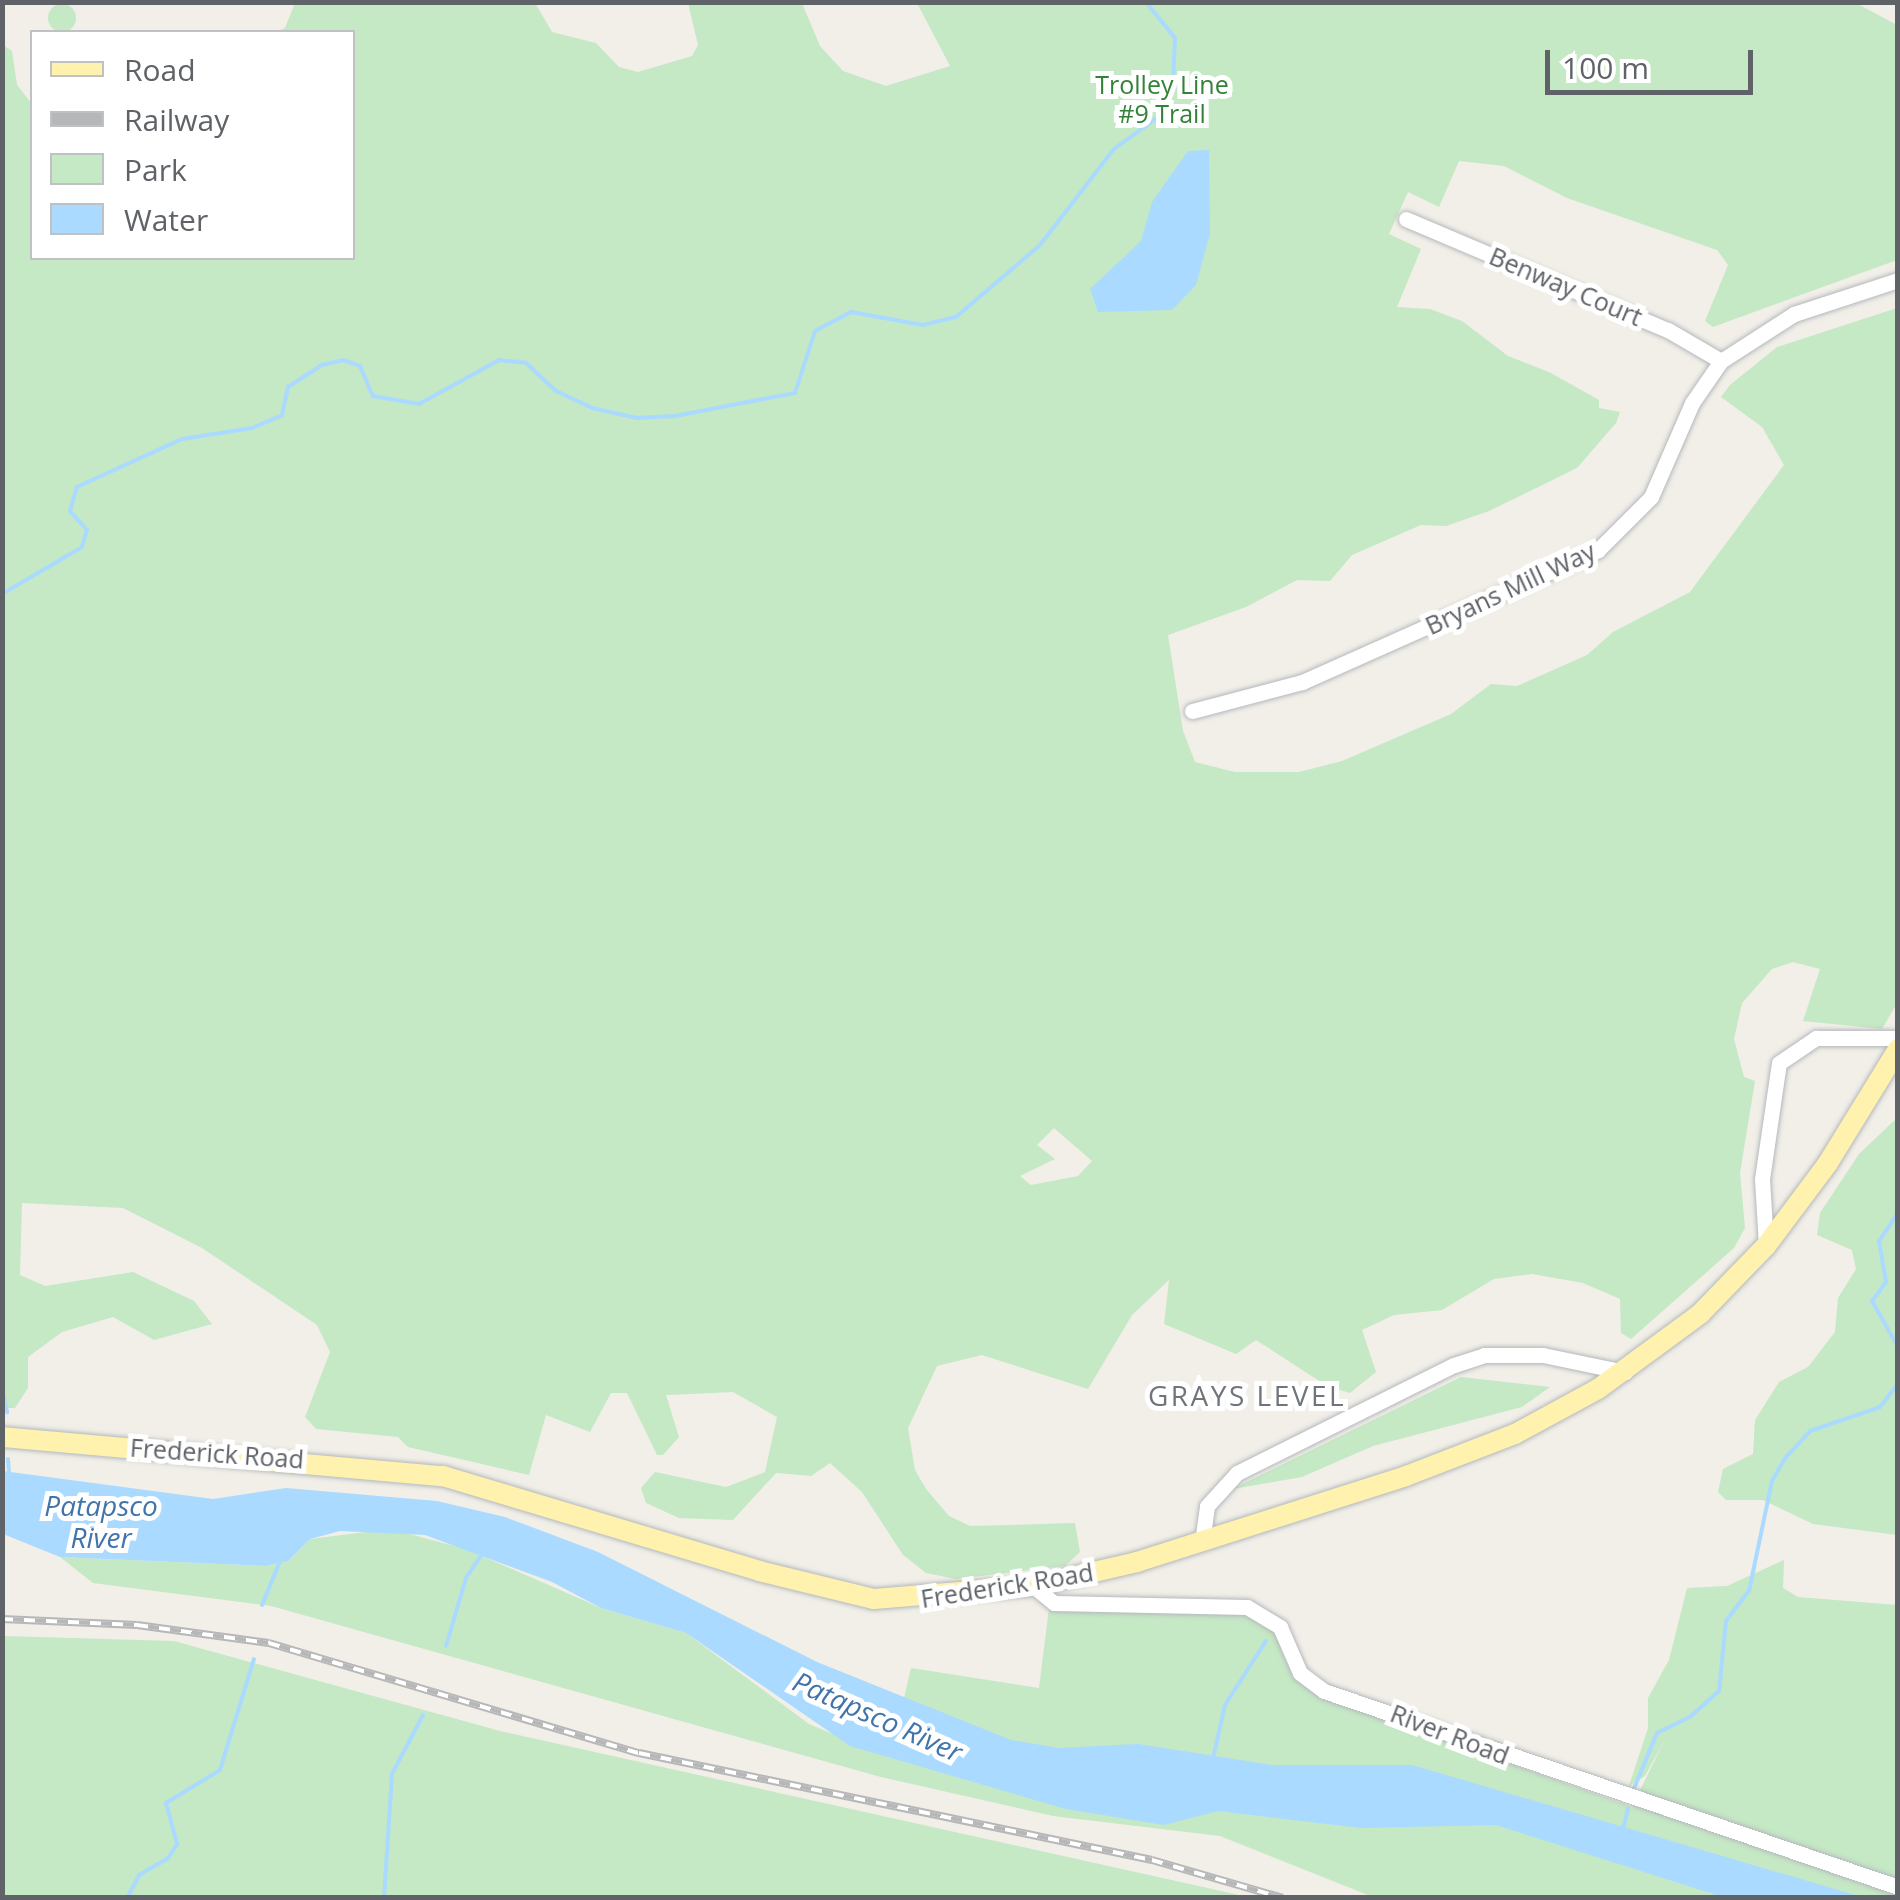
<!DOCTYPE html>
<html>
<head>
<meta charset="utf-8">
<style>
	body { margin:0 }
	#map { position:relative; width:1900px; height:1900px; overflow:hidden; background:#f1efe8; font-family:"Open Sans",sans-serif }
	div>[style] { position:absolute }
	.green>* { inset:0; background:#c5e8c5 }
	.round { border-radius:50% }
	.water>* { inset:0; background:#aadaff }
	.stream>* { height:4px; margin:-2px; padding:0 2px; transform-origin:2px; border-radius:2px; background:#aadaff }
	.roads { filter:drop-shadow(0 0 2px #b5b8bc) drop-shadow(0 0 2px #b5b8bc) }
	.minor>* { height:15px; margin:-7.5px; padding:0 7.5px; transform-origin:7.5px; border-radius:7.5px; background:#fff }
	.major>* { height:20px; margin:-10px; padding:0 10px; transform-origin:10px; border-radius:10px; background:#fff2af }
	.rail>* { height:8px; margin-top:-4px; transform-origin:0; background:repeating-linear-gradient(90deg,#fff 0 11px,#b6b7b8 0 22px); box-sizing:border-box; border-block:2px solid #b6b7b8 }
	span { translate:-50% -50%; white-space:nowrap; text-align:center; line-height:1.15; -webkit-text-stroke:10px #fff; paint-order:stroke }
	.park-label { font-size:25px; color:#348238 }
	.street-label { font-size:25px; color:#5f6368 }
	.neighbourhood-label { font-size:28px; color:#70757a; letter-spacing:2.5px }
	.water-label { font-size:28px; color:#4174aa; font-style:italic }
	.frame { position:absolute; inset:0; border:5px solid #5f6368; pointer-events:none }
	.legend { position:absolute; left:30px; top:30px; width:325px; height:230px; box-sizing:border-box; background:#fff; border:2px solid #bfc1c3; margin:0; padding:12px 18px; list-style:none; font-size:30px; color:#5f6368 }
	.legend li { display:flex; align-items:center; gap:20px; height:50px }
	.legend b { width:50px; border:2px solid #bfc1c3 }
	.scale { position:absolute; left:1545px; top:50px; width:208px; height:45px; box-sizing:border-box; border:5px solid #5f6368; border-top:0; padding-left:12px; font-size:30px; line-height:35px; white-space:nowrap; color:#5f6368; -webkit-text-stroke:8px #fff; paint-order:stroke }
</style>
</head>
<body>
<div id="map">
	<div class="green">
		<i style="clip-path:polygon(evenodd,1854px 2px,1897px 25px,1897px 260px,1713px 327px,1705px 321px,1728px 265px,1717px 250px,1567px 198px,1504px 166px,1459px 161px,1439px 207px,1408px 192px,1389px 234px,1421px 249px,1397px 307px,1430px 309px,1462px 321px,1508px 356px,1551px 373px,1599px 400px,1599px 408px,1620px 412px,1616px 423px,1577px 468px,1489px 511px,1446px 526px,1421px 525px,1352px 555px,1330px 581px,1297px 580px,1246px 607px,1168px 635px,1183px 731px,1195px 762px,1235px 772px,1299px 772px,1342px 761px,1451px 714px,1491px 684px,1517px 686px,1587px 655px,1613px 632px,1690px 592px,1784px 465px,1762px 427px,1721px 397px,1730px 385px,1777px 347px,1897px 308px,1897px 1003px,1882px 1029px,1803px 1021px,1820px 969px,1793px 962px,1772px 969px,1742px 1003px,1734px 1039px,1744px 1077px,1755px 1081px,1740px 1173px,1745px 1228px,1734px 1248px,1631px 1339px,1621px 1333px,1620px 1299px,1583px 1283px,1532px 1274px,1494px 1279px,1442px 1310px,1394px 1315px,1362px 1330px,1376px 1372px,1350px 1393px,1327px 1386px,1256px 1340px,1236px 1354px,1164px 1324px,1169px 1280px,1132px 1315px,1088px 1389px,982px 1355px,937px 1366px,908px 1428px,915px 1470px,926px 1489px,949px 1516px,970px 1526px,1075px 1523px,1080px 1552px,1065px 1566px,956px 1579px,926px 1573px,903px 1555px,862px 1492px,830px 1463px,811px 1476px,776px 1473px,733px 1520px,679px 1518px,646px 1503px,641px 1488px,655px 1472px,726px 1487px,765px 1472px,777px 1417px,733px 1392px,666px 1395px,679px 1437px,663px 1455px,657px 1455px,627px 1393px,611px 1393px,590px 1432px,546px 1415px,529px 1475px,408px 1447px,398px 1437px,316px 1429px,305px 1417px,330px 1352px,317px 1325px,202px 1248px,123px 1208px,22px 1203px,20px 1275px,45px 1286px,133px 1272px,194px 1301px,212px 1324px,154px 1340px,113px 1317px,62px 1332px,28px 1357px,28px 1388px,15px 1408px,3px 1408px,3px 45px,12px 51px,17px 85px,32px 104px,32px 258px,352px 258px,352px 32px,276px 32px,285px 28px,295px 3px,535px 3px,552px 32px,596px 43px,619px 67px,638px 72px,692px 56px,698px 45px,688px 3px,802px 3px,820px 46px,843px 71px,886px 86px,950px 66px,917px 3px,1854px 2px,1054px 1128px,1092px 1161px,1078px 1176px,1031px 1185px,1020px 1176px,1055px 1159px,1037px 1145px,1054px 1128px)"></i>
		<i class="round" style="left:48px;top:4px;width:28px;height:28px"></i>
		<i style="clip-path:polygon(1897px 1118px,1897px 1535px,1813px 1524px,1763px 1500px,1726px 1500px,1718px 1492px,1723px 1469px,1753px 1454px,1755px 1420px,1779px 1382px,1808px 1367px,1835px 1332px,1838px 1298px,1856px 1269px,1852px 1250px,1817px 1235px,1820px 1213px,1859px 1154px)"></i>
		<i style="clip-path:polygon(1461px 1377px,1550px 1387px,1522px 1407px,1373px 1446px,1302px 1477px,1232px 1489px)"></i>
		<i style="clip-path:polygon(390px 1529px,466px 1549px,601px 1608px,686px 1633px,809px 1724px,890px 1758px,911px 1668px,1039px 1688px,1049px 1608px,1244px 1613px,1274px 1632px,1293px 1677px,1321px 1696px,1632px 1807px,1664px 1741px,1645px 1776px,1629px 1786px,1648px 1728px,1648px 1698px,1669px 1660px,1687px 1588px,1727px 1586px,1784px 1560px,1783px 1588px,1798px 1597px,1897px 1605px,1897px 1897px,1373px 1897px,1220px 1836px,1053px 1816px,881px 1777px,271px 1606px,93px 1583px,60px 1557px,265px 1566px,288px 1561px,310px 1539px)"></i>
		<i style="clip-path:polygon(3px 1636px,174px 1641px,500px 1731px,1248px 1897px,3px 1897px)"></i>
	</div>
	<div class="water">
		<i style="clip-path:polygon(1209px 150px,1210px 234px,1196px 285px,1172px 310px,1098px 312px,1090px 289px,1141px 241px,1152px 202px,1188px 151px)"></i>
		<i style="clip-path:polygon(3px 1471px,213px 1499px,286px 1488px,437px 1501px,505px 1517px,598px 1552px,817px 1662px,1011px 1740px,1059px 1748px,1138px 1744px,1272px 1765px,1412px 1765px,1862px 1897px,1723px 1897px,1496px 1825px,1361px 1828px,1218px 1811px,1164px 1825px,1066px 1809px,850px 1746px,686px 1633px,601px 1608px,552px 1582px,425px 1535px,340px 1531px,310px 1539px,288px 1561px,265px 1566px,60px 1557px,3px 1534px)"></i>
	</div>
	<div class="stream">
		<i style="left:2px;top:594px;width:93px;rotate:-30.4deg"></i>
		<i style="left:82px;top:547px;width:18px;rotate:-74deg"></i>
		<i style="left:87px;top:530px;width:25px;rotate:-132deg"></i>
		<i style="left:70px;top:511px;width:25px;rotate:-74deg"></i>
		<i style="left:77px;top:487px;width:115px;rotate:-24.6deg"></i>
		<i style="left:182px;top:439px;width:71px;rotate:-8.9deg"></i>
		<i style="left:252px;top:428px;width:33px;rotate:-23deg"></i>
		<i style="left:282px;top:415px;width:29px;rotate:-78deg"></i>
		<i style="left:288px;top:387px;width:40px;rotate:-32.9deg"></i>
		<i style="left:322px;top:365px;width:22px;rotate:-13deg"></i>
		<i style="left:343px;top:360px;width:18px;rotate:19deg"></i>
		<i style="left:360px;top:366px;width:33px;rotate:67deg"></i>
		<i style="left:373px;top:396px;width:47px;rotate:9.9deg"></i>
		<i style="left:419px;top:404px;width:91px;rotate:-28.8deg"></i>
		<i style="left:499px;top:360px;width:27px;rotate:6deg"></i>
		<i style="left:526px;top:363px;width:41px;rotate:43deg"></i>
		<i style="left:556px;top:391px;width:40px;rotate:25deg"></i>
		<i style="left:592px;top:408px;width:46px;rotate:12.5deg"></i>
		<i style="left:637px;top:418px;width:38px;rotate:-3deg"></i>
		<i style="left:675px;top:416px;width:122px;rotate:-10.9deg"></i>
		<i style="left:795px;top:393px;width:65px;rotate:-72.1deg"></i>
		<i style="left:815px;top:331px;width:41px;rotate:-27.8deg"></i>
		<i style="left:851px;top:312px;width:73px;rotate:10.2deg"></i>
		<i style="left:923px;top:325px;width:34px;rotate:-14deg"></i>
		<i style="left:956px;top:317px;width:111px;rotate:-40.6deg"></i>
		<i style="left:1040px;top:245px;width:121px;rotate:-52.4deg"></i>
		<i style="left:1114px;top:149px;width:54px;rotate:-36deg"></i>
		<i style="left:1158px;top:117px;width:37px;rotate:-66deg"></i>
		<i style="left:1173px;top:83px;width:45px;rotate:-87.5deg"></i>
		<i style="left:1175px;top:38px;width:46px;rotate:-128.9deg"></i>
		<i style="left:2px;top:1110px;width:14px;rotate:90deg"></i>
		<i style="left:1898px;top:1213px;width:34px;rotate:124deg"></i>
		<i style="left:1879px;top:1241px;width:42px;rotate:80.3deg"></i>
		<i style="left:1886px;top:1282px;width:24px;rotate:126deg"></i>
		<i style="left:1872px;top:1301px;width:53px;rotate:60.5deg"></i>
		<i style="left:2px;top:1390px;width:23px;rotate:77deg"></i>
		<i style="left:8px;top:1459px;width:15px;rotate:86deg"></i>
		<i style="left:262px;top:1605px;width:50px;rotate:-67.6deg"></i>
		<i style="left:446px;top:1646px;width:71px;rotate:-73.6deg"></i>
		<i style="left:466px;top:1578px;width:29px;rotate:-56deg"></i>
		<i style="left:1213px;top:1758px;width:54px;rotate:-77.2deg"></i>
		<i style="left:1225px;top:1705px;width:76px;rotate:-57.4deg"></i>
		<i style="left:1633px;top:1791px;width:63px;rotate:-67.5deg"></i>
		<i style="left:1657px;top:1733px;width:37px;rotate:-26deg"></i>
		<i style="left:1690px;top:1717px;width:39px;rotate:-42deg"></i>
		<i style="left:1719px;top:1691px;width:70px;rotate:-84.3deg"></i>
		<i style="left:1726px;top:1621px;width:38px;rotate:-53deg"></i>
		<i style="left:1749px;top:1591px;width:112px;rotate:-78.2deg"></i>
		<i style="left:1772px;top:1481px;width:28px;rotate:-60deg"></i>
		<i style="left:1786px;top:1457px;width:35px;rotate:-47deg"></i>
		<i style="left:1810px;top:1431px;width:74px;rotate:-18.9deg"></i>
		<i style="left:1880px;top:1407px;width:29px;rotate:-52deg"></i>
		<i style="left:1622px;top:1833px;width:25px;rotate:-76deg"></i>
		<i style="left:127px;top:1898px;width:26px;rotate:-62deg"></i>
		<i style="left:139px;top:1875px;width:34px;rotate:-30deg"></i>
		<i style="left:168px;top:1858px;width:17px;rotate:-57deg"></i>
		<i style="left:177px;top:1844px;width:42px;rotate:-105deg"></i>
		<i style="left:166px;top:1803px;width:63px;rotate:-31.4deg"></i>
		<i style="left:220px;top:1770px;width:116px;rotate:-73deg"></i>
		<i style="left:384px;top:1898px;width:124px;rotate:-86.3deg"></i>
		<i style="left:392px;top:1774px;width:67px;rotate:-62.3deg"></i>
	</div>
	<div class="roads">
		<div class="minor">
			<i style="left:1406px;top:219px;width:285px;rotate:23deg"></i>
			<i style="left:1668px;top:330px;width:61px;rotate:30.3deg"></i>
			<i style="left:1192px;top:711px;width:114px;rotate:-14.8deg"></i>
			<i style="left:1302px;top:682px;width:324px;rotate:-24deg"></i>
			<i style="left:1598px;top:550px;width:75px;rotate:-45deg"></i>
			<i style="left:1651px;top:497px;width:103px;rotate:-66.4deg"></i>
			<i style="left:1692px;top:403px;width:51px;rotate:-55.4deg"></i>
			<i style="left:1721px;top:361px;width:87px;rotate:-32.8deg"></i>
			<i style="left:1794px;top:314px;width:109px;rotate:-18.1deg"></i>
			<i style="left:1766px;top:1246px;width:67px;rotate:-93.4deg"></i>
			<i style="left:1762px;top:1179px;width:117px;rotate:-81.7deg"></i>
			<i style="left:1779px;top:1063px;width:45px;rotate:-34deg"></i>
			<i style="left:1816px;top:1038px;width:82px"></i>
			<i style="left:1202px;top:1542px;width:36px;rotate:-82deg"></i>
			<i style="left:1207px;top:1506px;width:45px;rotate:-47.7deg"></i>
			<i style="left:1237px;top:1473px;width:242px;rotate:-26.5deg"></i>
			<i style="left:1454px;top:1365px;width:32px;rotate:-18deg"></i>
			<i style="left:1484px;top:1355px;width:59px"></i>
			<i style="left:1543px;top:1355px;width:84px;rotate:11.7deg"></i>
			<i style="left:1033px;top:1586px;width:27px;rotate:39deg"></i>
			<i style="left:1054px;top:1603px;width:193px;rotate:1.2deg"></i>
			<i style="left:1247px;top:1607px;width:39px;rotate:31deg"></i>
			<i style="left:1280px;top:1627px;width:50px;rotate:66.5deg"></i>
			<i style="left:1300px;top:1673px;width:30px;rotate:37deg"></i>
			<i style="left:1324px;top:1691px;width:607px;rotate:18.85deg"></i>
		</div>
		<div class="major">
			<i style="left:2px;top:1437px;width:443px;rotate:5.1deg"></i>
			<i style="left:443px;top:1476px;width:330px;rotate:16.7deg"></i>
			<i style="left:759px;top:1571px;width:118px;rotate:13.7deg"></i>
			<i style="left:874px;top:1599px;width:160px;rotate:-4.7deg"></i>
			<i style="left:1033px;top:1586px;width:107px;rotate:-13deg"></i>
			<i style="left:1137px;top:1562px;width:282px;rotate:-17.7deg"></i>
			<i style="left:1406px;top:1476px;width:117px;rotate:-21.1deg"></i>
			<i style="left:1515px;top:1434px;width:94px;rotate:-28.5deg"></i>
			<i style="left:1598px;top:1389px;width:127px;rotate:-36.3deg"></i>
			<i style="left:1700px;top:1314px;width:95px;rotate:-45.9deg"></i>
			<i style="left:1766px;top:1246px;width:104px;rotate:-53.2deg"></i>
			<i style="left:1828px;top:1163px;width:134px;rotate:-58.4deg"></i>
		</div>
	</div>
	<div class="rail">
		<i style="left:2px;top:1619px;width:135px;rotate:2.5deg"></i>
		<i style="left:137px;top:1625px;width:133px;rotate:7.8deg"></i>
		<i style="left:269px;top:1643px;width:386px;rotate:16.6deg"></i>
		<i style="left:639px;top:1753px;width:524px;rotate:11.78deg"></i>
		<i style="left:1152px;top:1860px;width:136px;rotate:16.2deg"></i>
	</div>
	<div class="park-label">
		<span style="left:1162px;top:99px">Trolley Line<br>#9 Trail</span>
	</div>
	<div class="street-label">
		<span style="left:1566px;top:286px;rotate:23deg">Benway Court</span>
		<span style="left:1510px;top:588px;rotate:-25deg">Bryans Mill Way</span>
		<span style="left:217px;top:1453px;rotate:4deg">Frederick Road</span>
		<span style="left:1007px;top:1585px;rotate:-9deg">Frederick Road</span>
		<span style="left:1450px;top:1734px;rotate:21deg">River Road</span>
	</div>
	<div class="neighbourhood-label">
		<span style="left:1247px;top:1395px">GRAYS LEVEL</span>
	</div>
	<div class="water-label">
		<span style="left:101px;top:1521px">Patapsco<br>River</span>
		<span style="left:878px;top:1716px;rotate:24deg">Patapsco River</span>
	</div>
	<div class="frame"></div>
	<ul class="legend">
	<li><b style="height:12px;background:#fff2af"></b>Road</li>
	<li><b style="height:12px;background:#b6b7b8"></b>Railway</li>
	<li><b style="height:28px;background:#c5e8c5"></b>Park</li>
	<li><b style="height:28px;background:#aadaff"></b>Water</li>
	</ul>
	<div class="scale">100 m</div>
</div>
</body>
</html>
